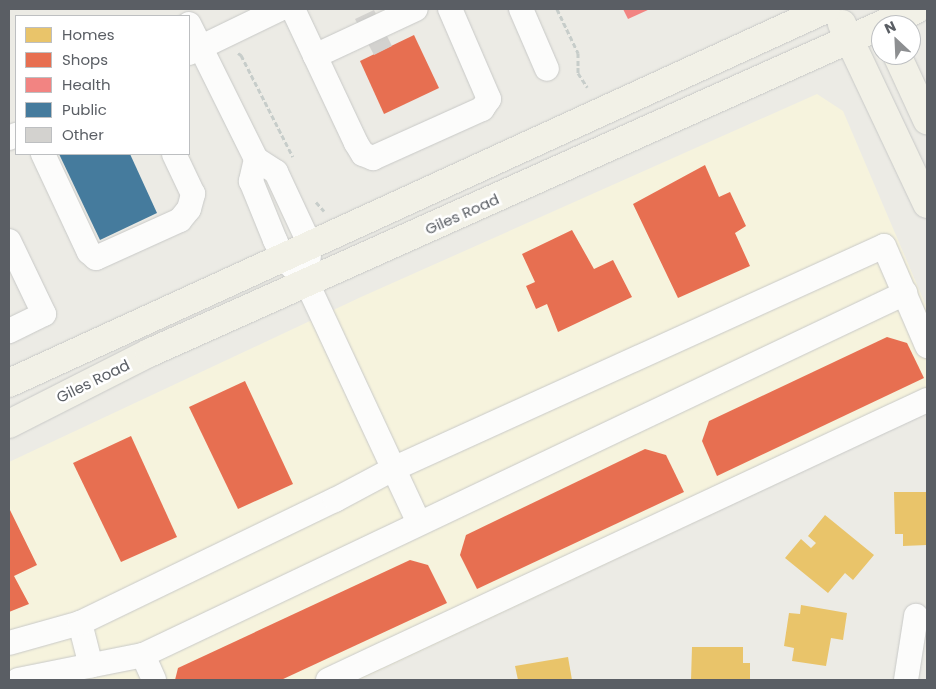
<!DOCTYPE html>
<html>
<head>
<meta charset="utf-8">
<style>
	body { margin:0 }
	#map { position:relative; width:936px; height:689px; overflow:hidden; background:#ecebe5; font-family:Poppins,sans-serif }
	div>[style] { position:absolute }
	.commercial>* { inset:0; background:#f6f3dd }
	.homes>* { inset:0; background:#e9c46a }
	.shops>* { inset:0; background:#e76f51 }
	.health>* { inset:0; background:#f28482 }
	.public>* { inset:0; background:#457b9d }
	.building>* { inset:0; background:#d3d2cf }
	.path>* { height:3px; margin-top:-1.5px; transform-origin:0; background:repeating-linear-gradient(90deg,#c7cdca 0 5px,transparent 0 7.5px) }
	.roads { filter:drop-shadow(0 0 1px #c8c9c7) drop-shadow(0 0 1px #c8c9c7) }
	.minor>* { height:24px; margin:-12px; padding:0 12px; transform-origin:12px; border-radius:12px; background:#fcfcfb }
	.major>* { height:28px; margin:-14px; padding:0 14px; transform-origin:14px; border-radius:14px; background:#f2f1e7 }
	span { translate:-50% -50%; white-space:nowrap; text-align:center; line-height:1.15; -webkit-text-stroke:5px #fff; paint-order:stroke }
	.street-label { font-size:15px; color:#5a5e64 }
	.frame { position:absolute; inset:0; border:10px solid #5a5e64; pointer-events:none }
	.legend { position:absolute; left:15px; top:15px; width:175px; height:140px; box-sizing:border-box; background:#fff; border:1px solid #bdbfc1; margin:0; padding:6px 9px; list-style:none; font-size:15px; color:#5a5e64 }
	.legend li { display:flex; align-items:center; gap:10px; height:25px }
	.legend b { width:25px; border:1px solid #bdbfc1 }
	.north { position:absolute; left:871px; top:15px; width:50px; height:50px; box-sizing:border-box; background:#fff; border:1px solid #bdbfc1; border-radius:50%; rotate:335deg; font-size:14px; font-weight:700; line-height:20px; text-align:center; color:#5a5e64 }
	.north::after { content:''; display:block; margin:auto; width:18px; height:22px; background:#8d8f91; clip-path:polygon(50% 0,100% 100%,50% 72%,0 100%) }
</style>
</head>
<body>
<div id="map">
	<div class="commercial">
		<i style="clip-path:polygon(817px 94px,843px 111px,927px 308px,927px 413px,360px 680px,9px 680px,9px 462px,361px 297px)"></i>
	</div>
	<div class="homes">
		<i style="clip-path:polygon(894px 492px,927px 492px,927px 545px,903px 546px,903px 534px,895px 534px)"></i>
		<i style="clip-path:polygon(825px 515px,874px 555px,853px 580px,845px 573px,828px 593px,785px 558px,801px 539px,811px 548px,816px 543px,808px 536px)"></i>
		<i style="clip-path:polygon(801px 605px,847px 613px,843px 640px,831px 638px,826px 666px,792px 661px,794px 648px,784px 646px,789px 613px,800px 614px)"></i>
		<i style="clip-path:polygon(692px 647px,743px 647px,743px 663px,750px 663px,750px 680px,691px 680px)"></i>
		<i style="clip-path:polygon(568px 657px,572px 680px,518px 680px,515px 666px)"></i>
	</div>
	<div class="shops">
		<i style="clip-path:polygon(414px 35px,439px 88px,384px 114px,360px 61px)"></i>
		<i style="clip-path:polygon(705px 165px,719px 197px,730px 192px,746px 226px,735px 233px,750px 266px,678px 298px,633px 204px)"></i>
		<i style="clip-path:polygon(572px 230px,594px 269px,613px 260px,632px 297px,558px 332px,547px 304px,536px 309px,526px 286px,535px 282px,522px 254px)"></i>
		<i style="clip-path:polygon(887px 337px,907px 343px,924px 378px,717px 476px,702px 441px,709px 421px)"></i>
		<i style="clip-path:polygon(245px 381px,293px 484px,238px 509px,189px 407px)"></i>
		<i style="clip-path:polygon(131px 436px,177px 537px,121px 562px,73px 463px)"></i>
		<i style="clip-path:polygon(645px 449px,666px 455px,684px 492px,477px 589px,460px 555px,466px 535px)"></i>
		<i style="clip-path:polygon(9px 508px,37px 565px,14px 576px,29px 604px,9px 612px)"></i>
		<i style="clip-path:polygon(410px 560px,428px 565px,447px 603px,281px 680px,175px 680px,178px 668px)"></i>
	</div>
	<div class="health">
		<i style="clip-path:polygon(623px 9px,650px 9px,628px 19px)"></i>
	</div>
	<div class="public">
		<i style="clip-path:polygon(59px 154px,130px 154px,157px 213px,100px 240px)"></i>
	</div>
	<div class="building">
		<i style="clip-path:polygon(374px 10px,392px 46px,374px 55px,355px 19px)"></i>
	</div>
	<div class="path">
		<i style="left:557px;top:9px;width:49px;rotate:64.5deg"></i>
		<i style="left:578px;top:53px;width:20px;rotate:90deg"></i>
		<i style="left:578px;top:73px;width:17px;rotate:57deg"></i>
		<i style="left:238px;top:53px;width:4px;rotate:34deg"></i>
		<i style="left:241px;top:55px;width:114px;rotate:63deg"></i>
		<i style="left:316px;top:202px;width:12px;rotate:48deg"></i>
	</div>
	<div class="roads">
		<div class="minor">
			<i style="left:293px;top:9px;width:148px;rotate:64.8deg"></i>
			<i style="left:356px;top:143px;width:13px;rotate:58deg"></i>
			<i style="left:363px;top:154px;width:11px;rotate:22deg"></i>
			<i style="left:373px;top:158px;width:120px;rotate:-24.2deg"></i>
			<i style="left:482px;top:109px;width:12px;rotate:-55deg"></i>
			<i style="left:489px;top:99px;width:98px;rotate:-113.4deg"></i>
			<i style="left:521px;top:9px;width:65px;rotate:66.6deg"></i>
			<i style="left:189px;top:24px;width:151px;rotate:63.6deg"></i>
			<i style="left:256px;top:159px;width:24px;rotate:33deg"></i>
			<i style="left:276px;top:172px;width:81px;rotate:65deg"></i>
			<i style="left:310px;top:245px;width:19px;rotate:96deg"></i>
			<i style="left:189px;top:53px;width:101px;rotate:-25.8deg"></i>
			<i style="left:315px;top:56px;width:111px;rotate:-25deg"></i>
			<i style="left:9px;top:138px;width:8px;rotate:-23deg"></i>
			<i style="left:43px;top:154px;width:108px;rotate:64.9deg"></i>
			<i style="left:89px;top:252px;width:9px;rotate:41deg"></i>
			<i style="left:96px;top:258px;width:92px;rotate:-24.3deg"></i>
			<i style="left:180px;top:220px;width:14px;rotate:-51deg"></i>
			<i style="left:189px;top:209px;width:16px;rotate:-75deg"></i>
			<i style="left:193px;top:194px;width:44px;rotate:-115.4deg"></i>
			<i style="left:256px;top:159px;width:23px;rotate:103deg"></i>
			<i style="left:251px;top:181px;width:64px;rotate:67.9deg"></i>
			<i style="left:275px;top:240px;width:19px;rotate:65deg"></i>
			<i style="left:283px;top:257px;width:35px;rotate:47deg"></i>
			<i style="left:307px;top:283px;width:265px;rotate:65deg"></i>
			<i style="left:9px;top:241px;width:81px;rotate:64.4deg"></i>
			<i style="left:44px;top:314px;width:39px;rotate:154deg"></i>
			<i style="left:80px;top:623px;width:44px;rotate:75.7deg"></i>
			<i style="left:9px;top:643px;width:74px;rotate:-15.7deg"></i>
			<i style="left:80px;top:623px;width:283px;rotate:-25.8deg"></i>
			<i style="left:335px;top:500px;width:66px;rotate:-28.1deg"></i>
			<i style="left:393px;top:469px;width:539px;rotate:-24.43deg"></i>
			<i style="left:884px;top:246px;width:109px;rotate:66.7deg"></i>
			<i style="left:143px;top:655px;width:27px;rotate:66deg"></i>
			<i style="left:18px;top:680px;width:127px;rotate:-11.3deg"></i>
			<i style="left:143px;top:655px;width:844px;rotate:-25.41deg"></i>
			<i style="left:328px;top:680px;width:661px;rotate:-25.05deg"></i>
			<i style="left:906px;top:680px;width:65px;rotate:-81.1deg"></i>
		</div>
		<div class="major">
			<i style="left:842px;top:24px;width:199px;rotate:64.7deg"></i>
			<i style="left:897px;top:55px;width:72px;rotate:65.2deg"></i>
			<i style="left:9px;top:383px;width:899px;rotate:-24.6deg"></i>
			<i style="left:9px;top:424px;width:157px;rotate:-26.9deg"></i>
			<i style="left:149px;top:353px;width:842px;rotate:-24.13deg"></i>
		</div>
	</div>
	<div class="street-label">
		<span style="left:462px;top:214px;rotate:-24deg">Giles Road</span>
		<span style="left:93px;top:381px;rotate:-26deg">Giles Road</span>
	</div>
	<div class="frame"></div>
	<ul class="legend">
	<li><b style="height:14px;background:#e9c46a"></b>Homes</li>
	<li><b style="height:14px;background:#e76f51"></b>Shops</li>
	<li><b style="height:14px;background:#f28482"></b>Health</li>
	<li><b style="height:14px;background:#457b9d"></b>Public</li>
	<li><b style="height:14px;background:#d3d2cf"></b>Other</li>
	</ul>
	<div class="north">N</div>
</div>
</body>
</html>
